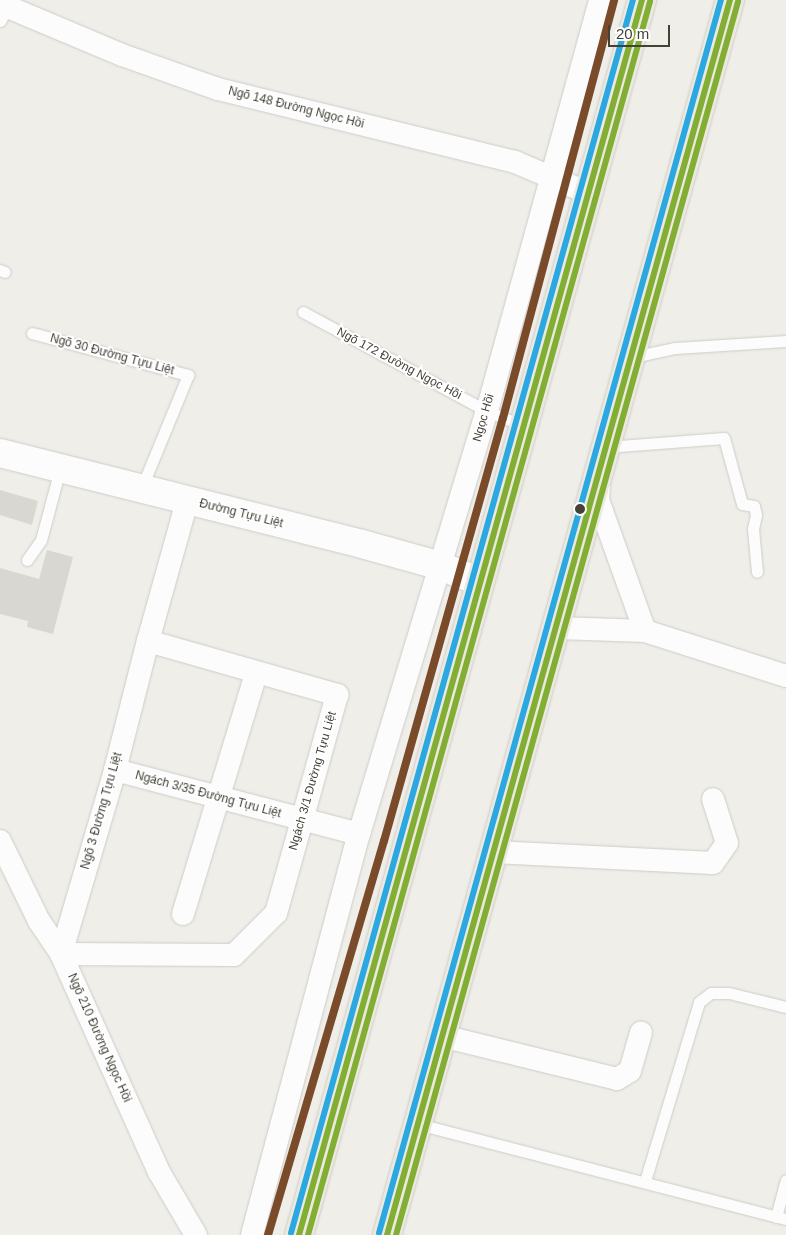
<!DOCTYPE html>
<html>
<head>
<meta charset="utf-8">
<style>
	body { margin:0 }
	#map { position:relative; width:786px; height:1235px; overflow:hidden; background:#efeee9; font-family:Helvetica,sans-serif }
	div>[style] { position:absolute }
	.building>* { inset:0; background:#d9d7d2 }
	.roads { filter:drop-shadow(0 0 1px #cdccc7) drop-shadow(0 0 1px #cdccc7) }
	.service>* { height:11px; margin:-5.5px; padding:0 5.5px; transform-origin:5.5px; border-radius:5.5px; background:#fdfcfc }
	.minor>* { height:22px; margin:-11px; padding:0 11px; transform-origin:11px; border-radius:11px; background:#fdfcfc }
	.tertiary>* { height:28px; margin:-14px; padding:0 14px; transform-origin:14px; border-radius:14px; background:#fdfcfc }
	.trunk>* { height:28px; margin:-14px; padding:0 14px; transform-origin:14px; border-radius:14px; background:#eceae0 }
	.bus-1>* { height:6px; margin:-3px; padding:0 3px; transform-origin:3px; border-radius:3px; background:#82ae33 }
	.bus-2>* { height:6px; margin:-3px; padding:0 3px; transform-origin:3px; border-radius:3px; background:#82ae33 }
	.bus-3>* { height:6px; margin:-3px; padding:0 3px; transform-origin:3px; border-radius:3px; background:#2ba8e1 }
	.rail-1>* { height:8px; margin:-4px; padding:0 4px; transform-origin:4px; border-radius:4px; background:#7a4b2a }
	.dots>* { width:14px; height:14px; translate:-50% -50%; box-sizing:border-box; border:2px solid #fff; border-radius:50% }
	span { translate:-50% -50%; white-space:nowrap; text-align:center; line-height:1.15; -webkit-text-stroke:4px #fff; paint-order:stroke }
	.street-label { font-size:12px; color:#444137 }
	.scale { position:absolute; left:608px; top:25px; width:62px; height:22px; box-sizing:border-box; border:2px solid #444137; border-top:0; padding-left:6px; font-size:15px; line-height:18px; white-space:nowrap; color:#444137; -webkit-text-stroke:4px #fff; paint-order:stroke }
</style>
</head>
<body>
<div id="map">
	<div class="building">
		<i style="clip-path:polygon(0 490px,38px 501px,32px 525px,0 515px)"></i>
		<i style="clip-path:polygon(47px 550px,73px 557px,53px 634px,27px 627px,28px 621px,0 614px,0 568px,39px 579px)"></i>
	</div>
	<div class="roads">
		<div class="service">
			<i style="left:0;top:21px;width:16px;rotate:-60deg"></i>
			<i style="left:8px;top:7px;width:5px;rotate:-143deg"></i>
			<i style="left:0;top:270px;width:5px;rotate:22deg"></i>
			<i style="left:303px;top:312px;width:209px;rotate:28.3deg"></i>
			<i style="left:487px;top:411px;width:40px;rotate:22deg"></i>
			<i style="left:32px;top:333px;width:162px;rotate:15.1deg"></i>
			<i style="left:188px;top:375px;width:123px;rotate:112.4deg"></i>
			<i style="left:633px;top:357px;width:43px;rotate:-12.1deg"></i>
			<i style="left:675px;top:348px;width:111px;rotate:-3.6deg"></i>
			<i style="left:606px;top:447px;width:118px;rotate:-4.4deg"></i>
			<i style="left:724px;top:438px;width:68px;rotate:74.7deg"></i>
			<i style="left:742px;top:504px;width:12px;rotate:9deg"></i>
			<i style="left:754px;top:506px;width:9px;rotate:77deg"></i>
			<i style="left:756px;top:515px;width:14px;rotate:102deg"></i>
			<i style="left:753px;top:529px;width:43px;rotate:84.7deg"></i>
			<i style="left:27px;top:560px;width:24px;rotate:-55deg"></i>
			<i style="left:41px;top:540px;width:73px;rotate:-75deg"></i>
			<i style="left:418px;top:1124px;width:380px;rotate:14.5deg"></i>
			<i style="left:645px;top:1181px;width:187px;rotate:-73.2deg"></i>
			<i style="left:699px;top:1002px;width:15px;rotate:-37deg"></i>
			<i style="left:711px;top:993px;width:18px"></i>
			<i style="left:729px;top:993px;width:59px;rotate:13.8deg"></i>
			<i style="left:776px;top:1217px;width:38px;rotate:-75deg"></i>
		</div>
		<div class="minor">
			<i style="left:8px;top:7px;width:124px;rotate:22.8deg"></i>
			<i style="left:122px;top:55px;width:102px;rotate:19.5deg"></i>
			<i style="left:218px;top:89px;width:306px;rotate:13.8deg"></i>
			<i style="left:515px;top:162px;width:79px;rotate:23deg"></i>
			<i style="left:599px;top:483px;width:17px;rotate:93deg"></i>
			<i style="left:598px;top:500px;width:139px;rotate:70.3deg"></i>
			<i style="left:558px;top:628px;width:87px;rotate:2deg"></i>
			<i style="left:645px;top:631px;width:148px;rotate:17.7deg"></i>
			<i style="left:148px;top:641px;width:197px;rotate:15.9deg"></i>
			<i style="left:337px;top:695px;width:226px;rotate:105.6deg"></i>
			<i style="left:276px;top:913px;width:59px;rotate:135deg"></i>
			<i style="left:234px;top:955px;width:173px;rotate:-179.7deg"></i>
			<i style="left:61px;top:954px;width:192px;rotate:-73.6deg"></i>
			<i style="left:115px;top:770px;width:133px;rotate:-75.7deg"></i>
			<i style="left:148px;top:641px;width:145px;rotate:-74.4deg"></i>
			<i style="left:115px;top:770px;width:252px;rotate:14.7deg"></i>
			<i style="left:0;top:841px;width:89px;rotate:64deg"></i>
			<i style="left:39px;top:921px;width:40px;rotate:56deg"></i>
			<i style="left:61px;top:954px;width:239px;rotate:65.8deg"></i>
			<i style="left:159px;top:1172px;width:73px;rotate:59.6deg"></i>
			<i style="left:494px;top:852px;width:219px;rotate:2.9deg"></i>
			<i style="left:713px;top:863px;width:24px;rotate:-55deg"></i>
			<i style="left:727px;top:843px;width:46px;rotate:-107.7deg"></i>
			<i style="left:183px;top:914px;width:252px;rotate:-73.1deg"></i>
			<i style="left:442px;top:1036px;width:180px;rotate:13.8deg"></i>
			<i style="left:617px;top:1079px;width:15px;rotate:-32deg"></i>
			<i style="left:630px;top:1071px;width:40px;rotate:-74deg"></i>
			<i style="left:252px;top:1235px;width:415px;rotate:-75.1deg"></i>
			<i style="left:359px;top:834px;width:442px;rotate:-73.2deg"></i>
			<i style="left:487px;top:411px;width:426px;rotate:-74.6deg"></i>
		</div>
		<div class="tertiary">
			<i style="left:0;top:453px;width:373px;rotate:14.1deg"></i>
			<i style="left:362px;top:544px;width:82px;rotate:15.6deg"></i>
			<i style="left:441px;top:566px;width:42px;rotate:22.3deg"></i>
		</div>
		<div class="trunk">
			<i style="left:299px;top:1235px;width:1282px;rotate:-74.48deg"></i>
			<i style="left:387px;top:1235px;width:1282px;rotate:-74.48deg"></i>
		</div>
	</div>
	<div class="bus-1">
		<i style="left:299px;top:1235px;width:1282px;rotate:-74.48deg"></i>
		<i style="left:387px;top:1235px;width:1282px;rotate:-74.48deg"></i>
	</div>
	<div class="bus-2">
		<i style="left:308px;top:1235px;width:1280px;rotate:-74.5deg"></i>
		<i style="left:396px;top:1235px;width:1280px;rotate:-74.5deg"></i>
	</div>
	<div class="bus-3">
		<i style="left:291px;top:1233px;width:1280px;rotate:-74.5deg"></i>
		<i style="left:379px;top:1233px;width:1280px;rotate:-74.5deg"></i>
	</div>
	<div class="rail-1">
		<i style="left:268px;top:1235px;width:411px;rotate:-73.6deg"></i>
		<i style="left:384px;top:841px;width:439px;rotate:-74.3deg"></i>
		<i style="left:503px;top:418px;width:432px;rotate:-75.1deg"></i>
	</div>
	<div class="dots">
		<i style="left:580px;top:509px;background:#444137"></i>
	</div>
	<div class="street-label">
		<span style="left:296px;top:108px;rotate:14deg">Ngõ 148 Đường Ngọc Hồi</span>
		<span style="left:112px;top:355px;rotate:15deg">Ngõ 30 Đường Tựu Liệt</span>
		<span style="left:399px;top:364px;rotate:28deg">Ngõ 172 Đường Ngọc Hồi</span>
		<span style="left:484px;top:418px;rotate:-74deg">Ngọc Hồi</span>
		<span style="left:241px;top:514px;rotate:14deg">Đường Tựu Liệt</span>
		<span style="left:313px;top:781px;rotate:-74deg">Ngách 3/1 Đường Tựu Liệt</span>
		<span style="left:208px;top:795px;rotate:15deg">Ngách 3/35 Đường Tựu Liệt</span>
		<span style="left:102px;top:811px;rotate:-74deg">Ngõ 3 Đường Tựu Liệt</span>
		<span style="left:99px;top:1038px;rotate:66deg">Ngõ 210 Đường Ngọc Hồi</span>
	</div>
	<div class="scale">20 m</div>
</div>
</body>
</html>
